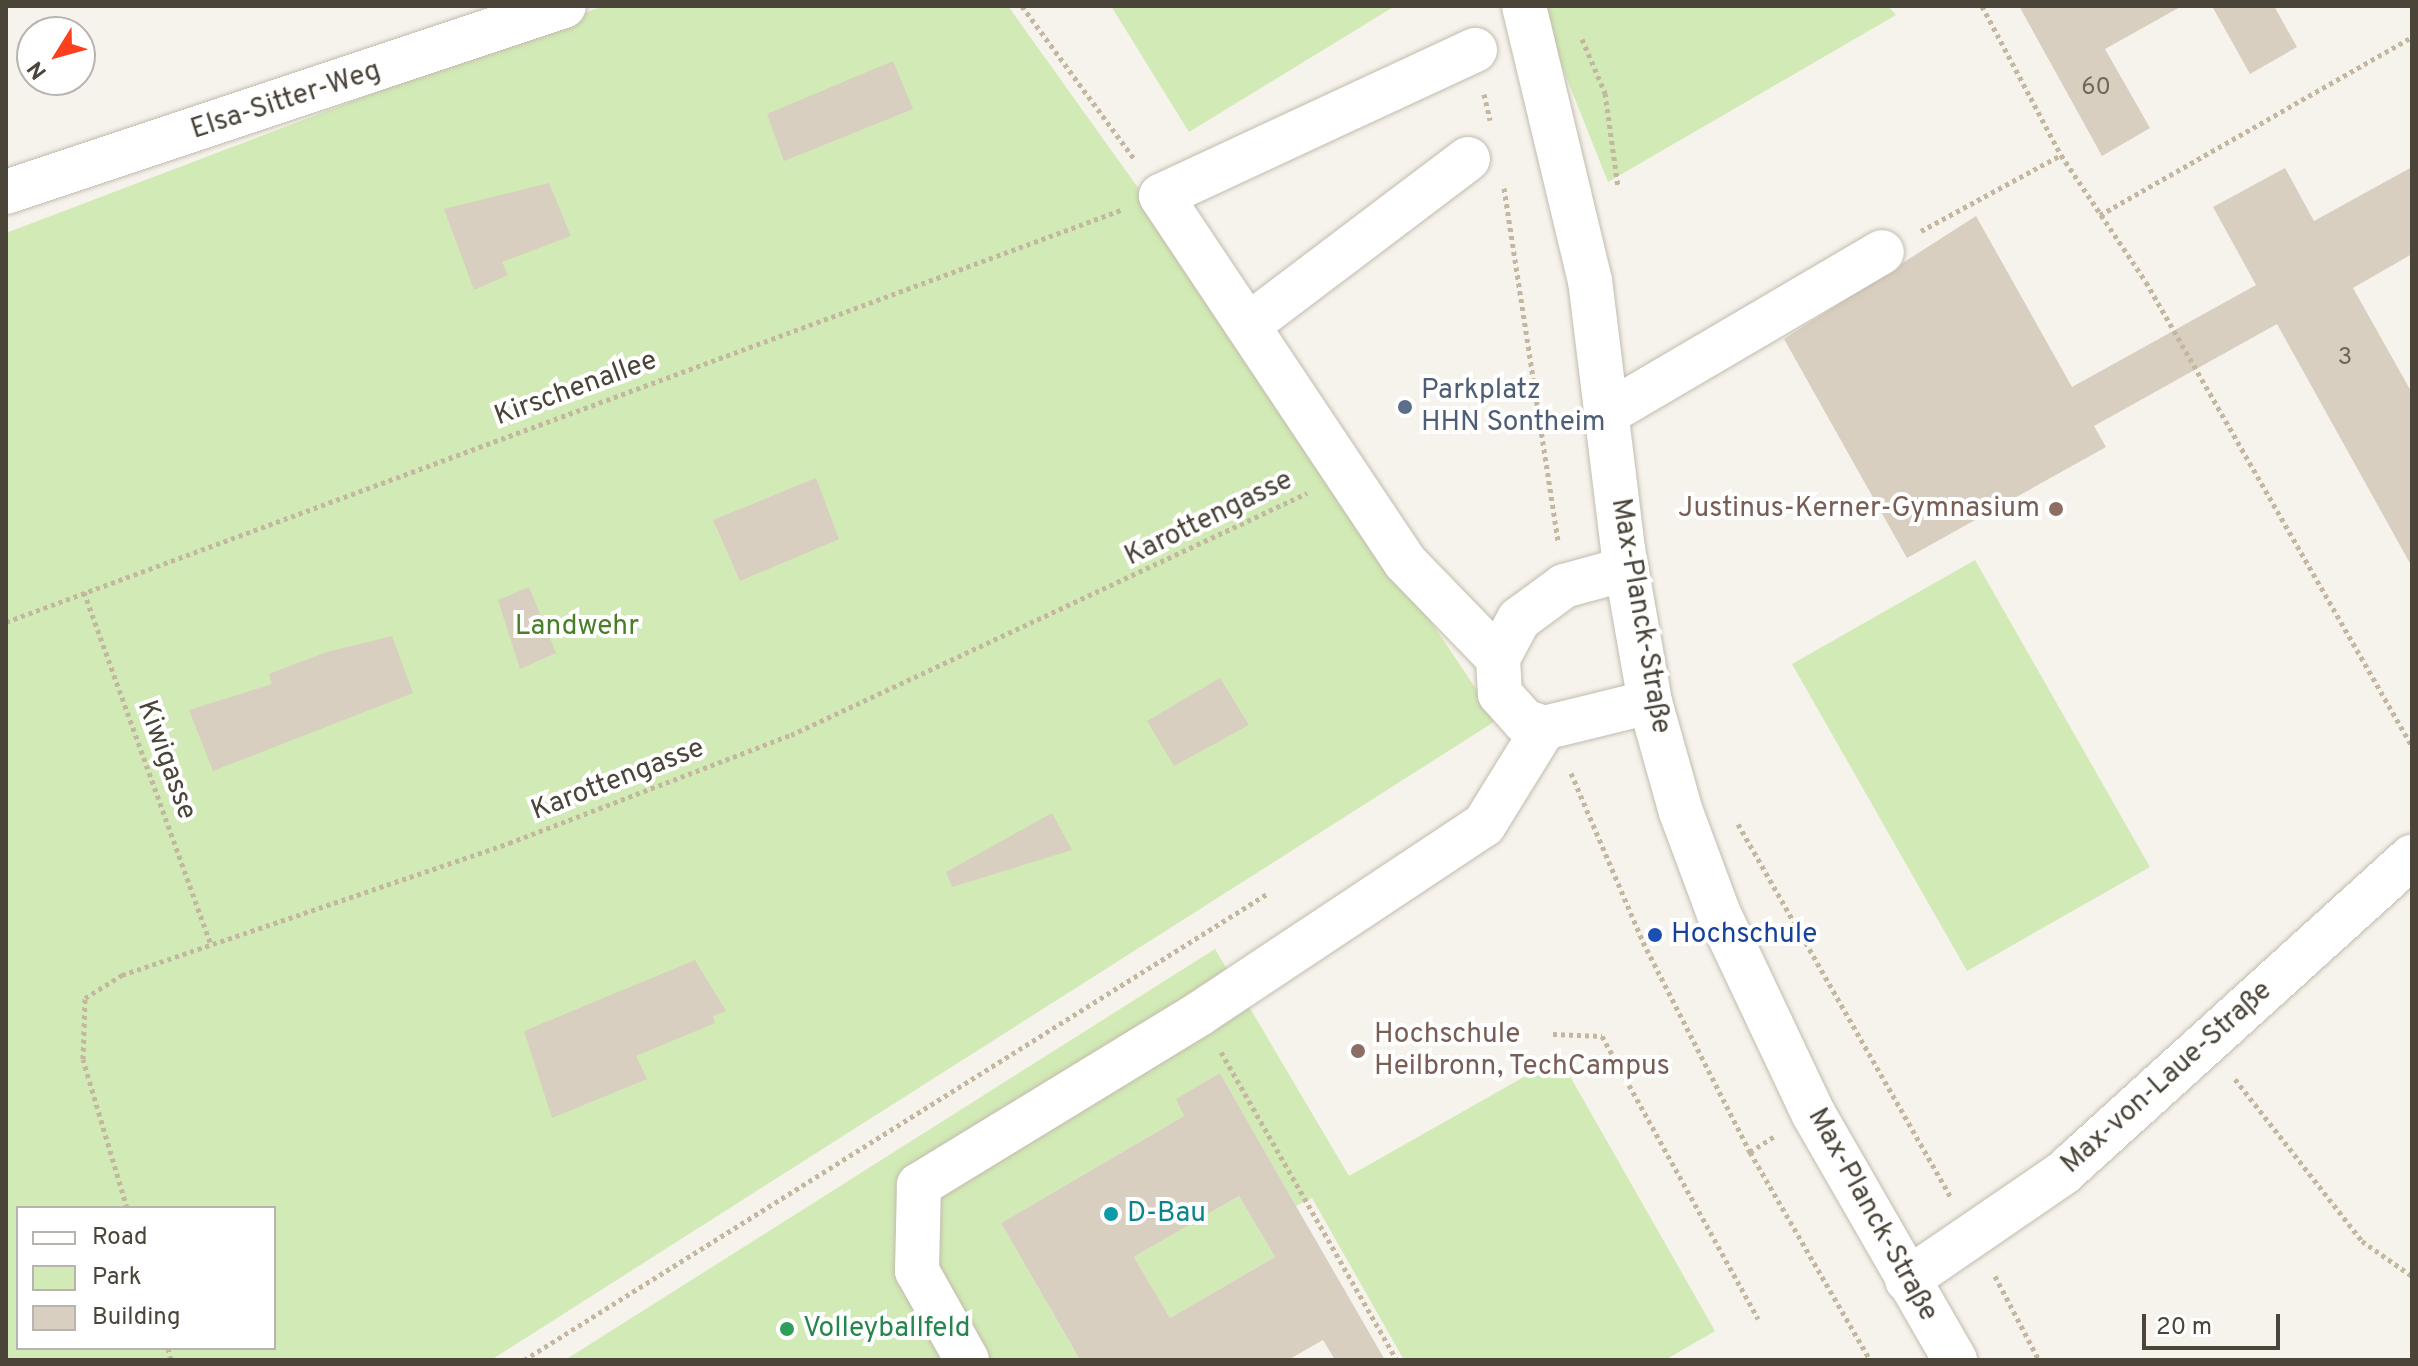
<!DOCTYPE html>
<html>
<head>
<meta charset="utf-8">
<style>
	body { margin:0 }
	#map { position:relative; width:2418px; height:1366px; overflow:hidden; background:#f6f3ec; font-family:Overpass,sans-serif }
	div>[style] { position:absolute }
	.green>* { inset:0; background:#d2eab5 }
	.building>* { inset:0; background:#d8cfc1 }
	.path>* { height:5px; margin-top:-2.5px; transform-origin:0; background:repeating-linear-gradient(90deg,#c4b79f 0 4px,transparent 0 8px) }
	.roads { filter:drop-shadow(0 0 2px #c2bbae) drop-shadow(0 0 2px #c2bbae) }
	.minor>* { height:44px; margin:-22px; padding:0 22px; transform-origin:22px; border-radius:22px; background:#fff }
	.dots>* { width:22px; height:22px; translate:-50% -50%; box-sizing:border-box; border:4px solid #fff; border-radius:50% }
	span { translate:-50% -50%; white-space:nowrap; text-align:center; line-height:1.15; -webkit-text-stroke:8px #fff; paint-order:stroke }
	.number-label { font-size:24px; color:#6e675b }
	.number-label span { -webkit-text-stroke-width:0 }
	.street-label { font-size:28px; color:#4b4439 }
	.service-label { font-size:28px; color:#4e5e75 }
	.left { translate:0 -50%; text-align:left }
	.education-label { font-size:28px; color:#785e54 }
	.right { translate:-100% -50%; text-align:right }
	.park-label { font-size:28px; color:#4a7f2a }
	.transit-label { font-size:28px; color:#164399 }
	.culture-label { font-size:28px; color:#0d838f }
	.leisure-label { font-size:28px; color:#27864d }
	.frame { position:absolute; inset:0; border:8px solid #4b4439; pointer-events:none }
	.legend { position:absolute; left:16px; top:1206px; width:260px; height:144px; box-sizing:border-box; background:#fff; border:2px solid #b7b4b0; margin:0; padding:10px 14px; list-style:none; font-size:24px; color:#4b4439 }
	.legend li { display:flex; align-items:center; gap:16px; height:40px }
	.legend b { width:40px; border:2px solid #b7b4b0 }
	.north { position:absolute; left:16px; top:16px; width:80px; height:80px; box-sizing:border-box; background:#fff; border:2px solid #b7b4b0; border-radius:50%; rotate:233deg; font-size:22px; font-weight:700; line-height:32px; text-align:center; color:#4b4439 }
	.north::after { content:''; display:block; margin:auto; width:28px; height:36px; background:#fc3f1d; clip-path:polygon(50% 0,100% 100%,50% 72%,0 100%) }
	.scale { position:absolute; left:2142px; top:1314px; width:138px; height:36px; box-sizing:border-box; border:4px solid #4b4439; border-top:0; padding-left:10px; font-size:24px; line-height:28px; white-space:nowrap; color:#4b4439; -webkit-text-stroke:6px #fff; paint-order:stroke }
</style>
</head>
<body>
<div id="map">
	<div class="green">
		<i style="clip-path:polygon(evenodd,603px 6px,1008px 6px,1159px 217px,1497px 720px,491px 1360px,6px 1360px,6px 233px,603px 6px,18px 1208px,274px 1208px,274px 1348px,18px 1348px,18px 1208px)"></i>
		<i style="clip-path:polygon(1111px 6px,1395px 6px,1189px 132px)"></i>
		<i style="clip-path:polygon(1538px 6px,1888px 6px,1896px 15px,1608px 182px)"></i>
		<i style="clip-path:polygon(1975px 560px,2150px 867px,1967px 971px,1792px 664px)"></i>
		<i style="clip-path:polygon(1215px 949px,1349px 1176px,1559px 1057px,1715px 1331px,1665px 1360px,1404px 1360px,1312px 1198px,1296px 1206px,1220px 1073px,1177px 1099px,1184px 1116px,1001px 1223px,1080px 1360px,565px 1360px)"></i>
		<i style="clip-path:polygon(1239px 1196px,1275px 1257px,1170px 1318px,1134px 1257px)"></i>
	</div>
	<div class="building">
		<i style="clip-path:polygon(2019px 6px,2182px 6px,2105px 49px,2150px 128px,2102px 156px)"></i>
		<i style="clip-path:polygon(2212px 6px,2274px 6px,2297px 47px,2250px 74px)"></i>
		<i style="clip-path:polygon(893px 61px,913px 109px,784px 161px,767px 114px)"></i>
		<i style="clip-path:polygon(2412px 167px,2412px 254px,2353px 288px,2412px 393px,2412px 567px,2277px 324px,2094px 426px,2106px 447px,1907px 558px,1784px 339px,1976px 216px,2072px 387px,2256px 285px,2213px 207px,2285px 168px,2314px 221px)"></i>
		<i style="clip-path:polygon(549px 183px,571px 236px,502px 262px,508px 275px,474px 290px,444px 209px)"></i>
		<i style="clip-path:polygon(816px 478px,839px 539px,740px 581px,713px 520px)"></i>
		<i style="clip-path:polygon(529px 587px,556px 653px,520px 669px,498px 600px)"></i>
		<i style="clip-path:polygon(392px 636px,413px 693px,213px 771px,189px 710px,272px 684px,269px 674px,327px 652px)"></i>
		<i style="clip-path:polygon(1220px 678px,1249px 725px,1174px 766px,1147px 721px)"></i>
		<i style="clip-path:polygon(1052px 813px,1072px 850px,952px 887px,946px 872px)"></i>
		<i style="clip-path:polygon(695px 960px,726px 1011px,713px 1016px,715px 1023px,636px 1056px,647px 1079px,552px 1118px,524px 1031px)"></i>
		<i style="clip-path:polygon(evenodd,1220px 1073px,1296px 1206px,1385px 1360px,1335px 1360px,1323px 1340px,1288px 1360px,1080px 1360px,1001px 1223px,1184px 1116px,1176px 1099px,1220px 1073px,1239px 1196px,1275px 1257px,1170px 1318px,1134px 1257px,1239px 1196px)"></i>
	</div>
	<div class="path">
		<i style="left:1022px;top:6px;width:191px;rotate:53.7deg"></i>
		<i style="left:1982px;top:6px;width:169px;rotate:62.1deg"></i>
		<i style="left:2061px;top:155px;width:153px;rotate:56.2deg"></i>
		<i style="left:2146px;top:282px;width:535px;rotate:60.18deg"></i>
		<i style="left:1582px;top:39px;width:59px;rotate:66.9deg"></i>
		<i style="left:1605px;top:93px;width:95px;rotate:82.1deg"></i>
		<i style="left:1484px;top:94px;width:27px;rotate:77deg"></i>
		<i style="left:1504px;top:188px;width:358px;rotate:81.3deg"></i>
		<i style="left:2100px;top:215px;width:359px;rotate:-29.7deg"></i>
		<i style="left:1921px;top:231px;width:159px;rotate:-28.5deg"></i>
		<i style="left:84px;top:592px;width:372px;rotate:70.2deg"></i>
		<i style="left:6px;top:622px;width:1189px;rotate:-20.28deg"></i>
		<i style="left:1571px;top:773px;width:184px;rotate:66.9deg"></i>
		<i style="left:1643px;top:942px;width:236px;rotate:63deg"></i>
		<i style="left:1750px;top:1152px;width:240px;rotate:60deg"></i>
		<i style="left:1738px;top:824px;width:430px;rotate:60.3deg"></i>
		<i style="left:1553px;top:1034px;width:49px;rotate:2.3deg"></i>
		<i style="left:1602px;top:1036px;width:323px;rotate:61.1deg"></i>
		<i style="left:1221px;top:1052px;width:355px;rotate:60.3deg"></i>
		<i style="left:2235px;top:1079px;width:206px;rotate:51.9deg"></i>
		<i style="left:2362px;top:1241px;width:61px;rotate:35deg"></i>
		<i style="left:1750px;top:1152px;width:30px;rotate:-33deg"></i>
		<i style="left:127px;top:1208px;width:155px;rotate:-106.5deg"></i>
		<i style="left:83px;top:1059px;width:61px;rotate:-88.1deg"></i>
		<i style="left:85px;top:998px;width:44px;rotate:-31.9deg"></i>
		<i style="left:122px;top:975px;width:409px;rotate:-18.8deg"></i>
		<i style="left:509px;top:843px;width:302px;rotate:-21deg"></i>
		<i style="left:791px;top:735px;width:570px;rotate:-25.13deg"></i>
		<i style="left:1995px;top:1276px;width:95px;rotate:62.4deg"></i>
		<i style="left:168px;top:1348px;width:12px;rotate:76deg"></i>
		<i style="left:524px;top:1360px;width:877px;rotate:-32.1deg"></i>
	</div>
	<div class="roads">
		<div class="minor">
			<i style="left:1524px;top:6px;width:282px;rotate:76.5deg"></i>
			<i style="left:1590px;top:280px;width:271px;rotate:83deg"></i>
			<i style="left:1623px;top:549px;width:155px;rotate:80deg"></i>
			<i style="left:1650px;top:702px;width:114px;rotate:74.3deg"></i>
			<i style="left:1681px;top:812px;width:109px;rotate:69.6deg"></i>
			<i style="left:1719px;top:914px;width:220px;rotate:64.7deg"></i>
			<i style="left:1813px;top:1113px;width:285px;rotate:60.1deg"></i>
			<i style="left:1475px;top:50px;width:346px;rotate:155.1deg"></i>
			<i style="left:1161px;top:196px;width:440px;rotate:56.3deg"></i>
			<i style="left:1405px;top:562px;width:134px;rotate:45.9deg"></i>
			<i style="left:6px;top:192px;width:588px;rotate:-18.43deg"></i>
			<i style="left:1251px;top:323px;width:272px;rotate:-37.1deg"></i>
			<i style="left:1611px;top:411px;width:314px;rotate:-30.4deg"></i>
			<i style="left:1626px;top:569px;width:64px;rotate:164.7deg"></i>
			<i style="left:1564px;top:586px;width:56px;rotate:143.7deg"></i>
			<i style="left:1519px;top:619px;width:44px;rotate:118.3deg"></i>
			<i style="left:1498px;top:658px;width:36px;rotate:87deg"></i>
			<i style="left:1500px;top:694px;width:36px;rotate:48deg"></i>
			<i style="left:1524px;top:721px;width:21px;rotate:19deg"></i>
			<i style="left:1544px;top:728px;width:109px;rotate:-13.8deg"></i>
			<i style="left:1907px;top:1280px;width:189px;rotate:-34.4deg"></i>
			<i style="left:2063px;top:1173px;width:471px;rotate:-42.2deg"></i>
			<i style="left:967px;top:1360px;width:102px;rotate:-119.3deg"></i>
			<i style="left:917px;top:1271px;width:86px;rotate:-88.7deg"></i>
			<i style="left:919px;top:1185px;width:328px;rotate:-31.4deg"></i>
			<i style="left:1199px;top:1014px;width:342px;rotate:-33.6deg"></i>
			<i style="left:1484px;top:825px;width:114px;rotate:-58.3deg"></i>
		</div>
	</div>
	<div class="dots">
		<i style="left:1405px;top:407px;background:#5c6f8a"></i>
		<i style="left:2056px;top:509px;background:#8d6e63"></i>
		<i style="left:1655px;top:935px;background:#1a4fb4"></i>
		<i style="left:1358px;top:1051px;background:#8d6e63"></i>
		<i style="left:1111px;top:1214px;background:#0f9aa8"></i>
		<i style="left:787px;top:1329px;background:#2e9e5b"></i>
	</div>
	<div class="number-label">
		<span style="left:2096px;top:89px">60</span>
		<span style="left:2345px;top:359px">3</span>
	</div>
	<div class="street-label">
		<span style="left:286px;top:101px;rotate:-18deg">Elsa-Sitter-Weg</span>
		<span style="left:576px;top:389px;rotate:-20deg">Kirschenallee</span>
		<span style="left:1209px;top:519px;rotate:-26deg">Karottengasse</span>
		<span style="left:1640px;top:616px;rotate:80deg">Max-Planck-Straße</span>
		<span style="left:166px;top:760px;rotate:70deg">Kiwigasse</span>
		<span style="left:618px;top:780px;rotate:-21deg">Karottengasse</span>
		<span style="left:2167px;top:1078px;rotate:-42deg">Max-von-Laue-Straße</span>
		<span style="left:1872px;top:1215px;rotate:61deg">Max-Planck-Straße</span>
	</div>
	<div class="service-label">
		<span class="left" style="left:1421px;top:407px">Parkplatz<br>HHN Sontheim</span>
	</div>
	<div class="education-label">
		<span class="right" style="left:2040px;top:509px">Justinus-Kerner-Gymnasium</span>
		<span class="left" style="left:1374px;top:1051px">Hochschule<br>Heilbronn, TechCampus</span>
	</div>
	<div class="park-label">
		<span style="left:577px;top:627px">Landwehr</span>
	</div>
	<div class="transit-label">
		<span class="left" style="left:1671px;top:935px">Hochschule</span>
	</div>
	<div class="culture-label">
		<span class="left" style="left:1127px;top:1214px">D-Bau</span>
	</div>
	<div class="leisure-label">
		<span class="left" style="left:803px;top:1329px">Volleyballfeld</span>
	</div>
	<div class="frame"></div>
	<ul class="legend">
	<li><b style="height:10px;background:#fff"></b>Road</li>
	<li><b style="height:22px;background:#d2eab5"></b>Park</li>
	<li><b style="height:22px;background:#d8cfc1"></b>Building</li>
	</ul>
	<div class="north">N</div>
	<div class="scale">20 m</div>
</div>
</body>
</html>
